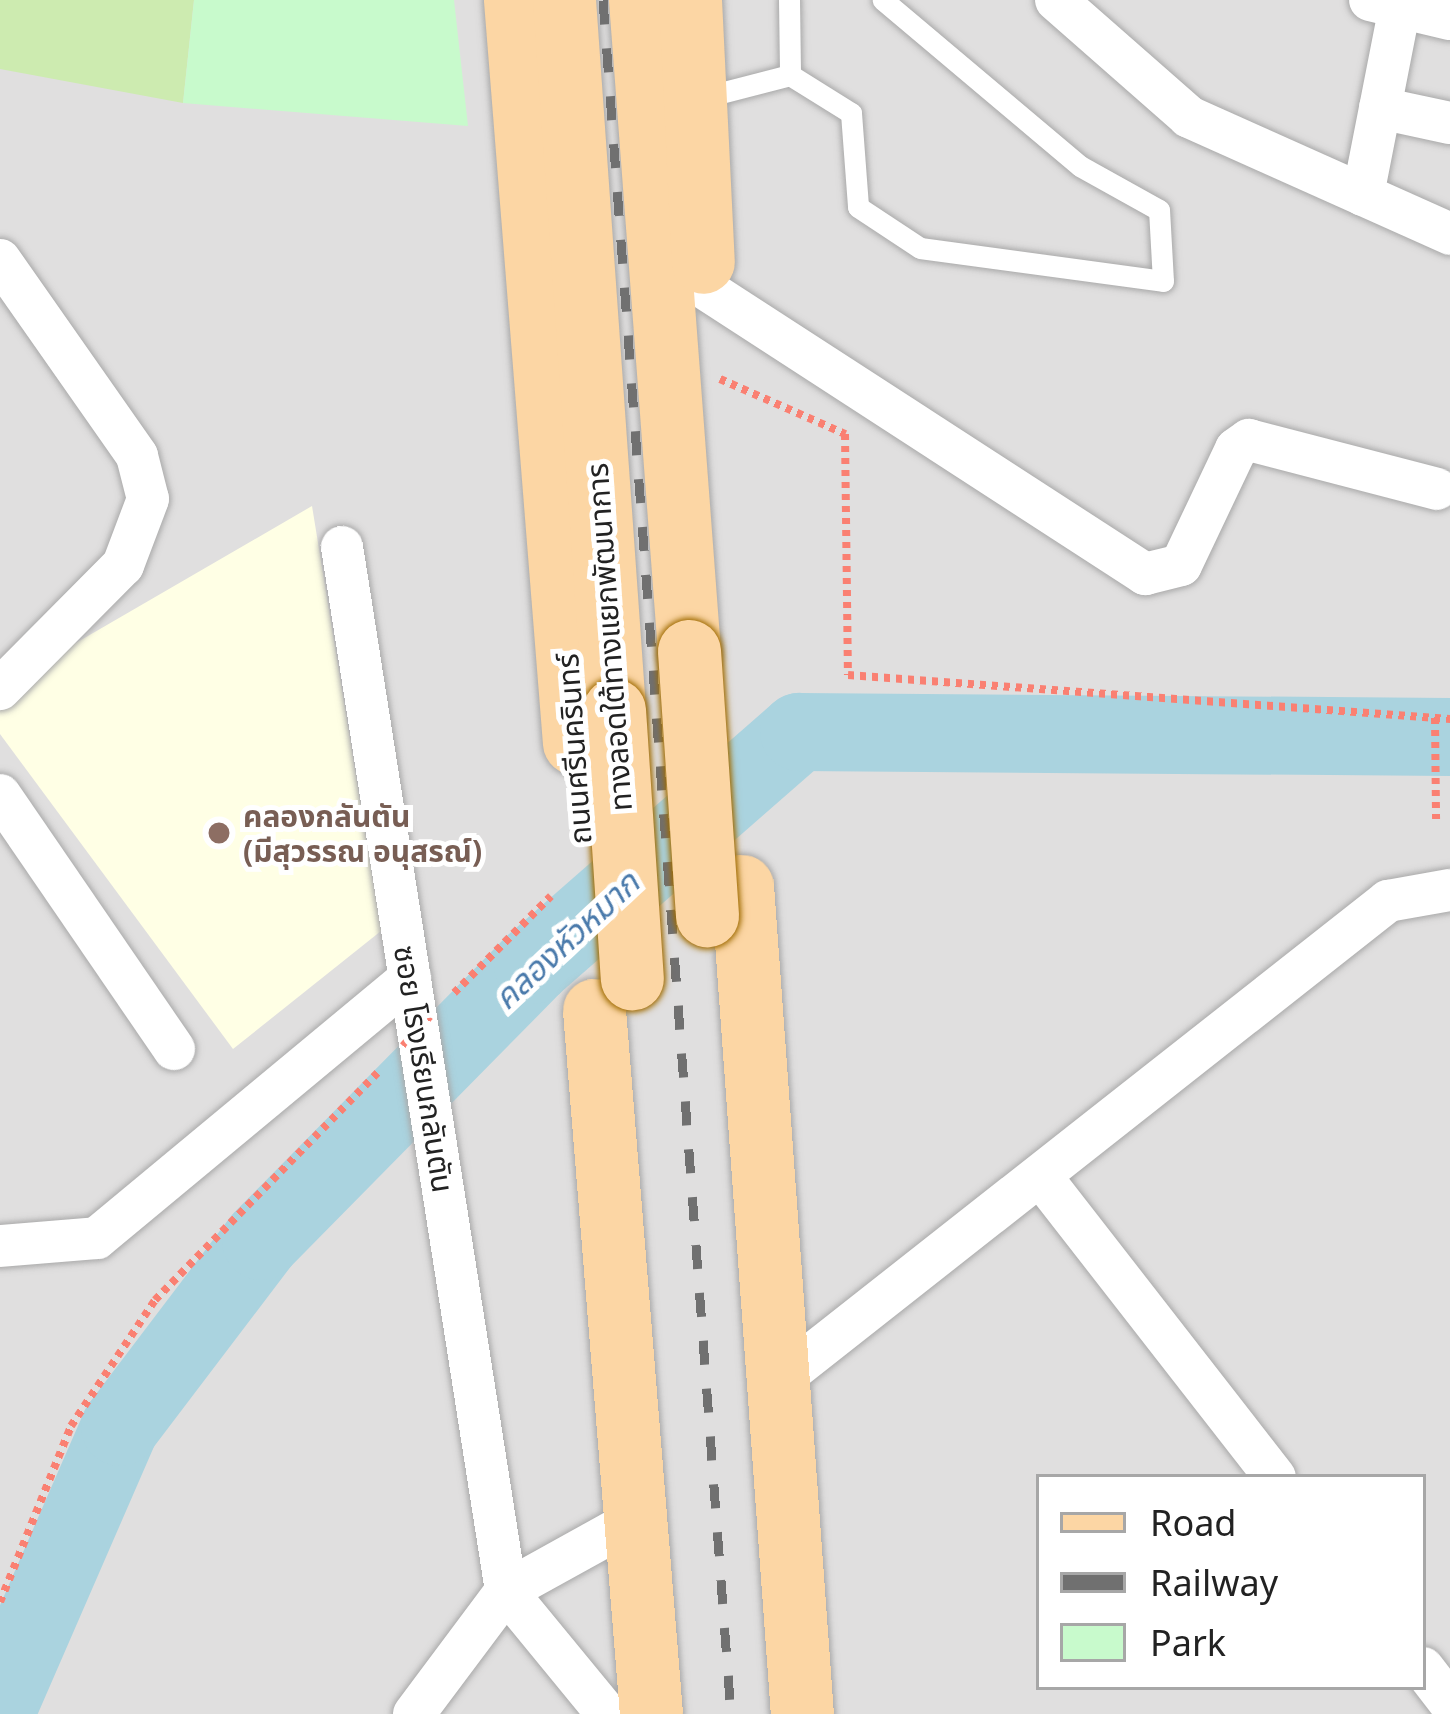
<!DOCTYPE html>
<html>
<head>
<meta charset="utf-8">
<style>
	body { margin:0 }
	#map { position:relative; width:1450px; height:1714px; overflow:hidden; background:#f2efe9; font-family:"Noto Sans","Noto Sans Thai",sans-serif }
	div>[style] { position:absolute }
	.residential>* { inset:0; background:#e0dfdf }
	.education>* { inset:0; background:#ffffe5 }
	.grass>* { inset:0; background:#cdebb0 }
	.park>* { inset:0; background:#c8facc }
	.river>* { height:78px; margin:-39px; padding:0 39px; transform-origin:39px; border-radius:39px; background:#aad3df }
	.path>* { height:8px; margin-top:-4px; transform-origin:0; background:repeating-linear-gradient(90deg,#fa8072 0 6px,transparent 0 12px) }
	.roads { filter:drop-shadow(0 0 3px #a9a9a9) drop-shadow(0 0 3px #a9a9a9) }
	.service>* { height:21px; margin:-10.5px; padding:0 10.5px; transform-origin:10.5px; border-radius:10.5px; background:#fff }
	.minor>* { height:42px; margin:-21px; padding:0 21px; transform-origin:21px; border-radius:21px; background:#fff }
	.primary>* { height:63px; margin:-31.5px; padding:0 31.5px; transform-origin:31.5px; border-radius:31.5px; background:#fcd6a4 }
	.rail>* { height:9px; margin-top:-4.5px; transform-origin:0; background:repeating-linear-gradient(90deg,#707070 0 24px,transparent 0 48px) }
	.path-bridge>* { height:8px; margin-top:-4px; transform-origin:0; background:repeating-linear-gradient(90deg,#fa8072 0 6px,transparent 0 12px) }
	.bridges { filter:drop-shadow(0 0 3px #a06b00) drop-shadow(0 0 3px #a06b00) }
	.primary-bridge>* { height:63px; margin:-31.5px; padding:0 31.5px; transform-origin:31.5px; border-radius:31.5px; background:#fcd6a4 }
	.dots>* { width:33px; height:33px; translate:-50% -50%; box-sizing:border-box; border:6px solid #fff; border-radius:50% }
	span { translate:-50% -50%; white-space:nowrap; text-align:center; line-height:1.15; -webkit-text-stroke:10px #fff; paint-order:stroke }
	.street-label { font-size:30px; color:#222 }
	.education-label { font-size:30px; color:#785e54; font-weight:700 }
	.left { translate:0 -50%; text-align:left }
	.water-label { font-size:33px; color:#4a7aab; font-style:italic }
	.legend { position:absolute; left:1036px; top:1474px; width:390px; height:216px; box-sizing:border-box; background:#fff; border:3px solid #a7a7a7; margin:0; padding:15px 21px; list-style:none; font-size:36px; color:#222 }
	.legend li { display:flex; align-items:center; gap:24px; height:60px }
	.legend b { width:60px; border:3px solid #a7a7a7 }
</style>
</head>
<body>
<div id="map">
	<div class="residential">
		<i style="clip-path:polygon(evenodd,0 0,1450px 0,1450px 1714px,0 1714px,0 0,1039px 1477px,1423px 1477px,1423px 1687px,1039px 1687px,1039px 1477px)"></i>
	</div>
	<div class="education">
		<i style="clip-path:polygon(312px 506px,381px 931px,233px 1049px,0 734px,0 687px)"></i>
	</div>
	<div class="grass">
		<i style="clip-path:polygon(0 0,194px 0,183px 103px,0 69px)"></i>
	</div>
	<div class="park">
		<i style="clip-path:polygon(194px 0,454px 0,468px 126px,183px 103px)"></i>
	</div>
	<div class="river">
		<i style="left:0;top:1703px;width:301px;rotate:-66.5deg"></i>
		<i style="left:120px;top:1427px;width:233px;rotate:-52.8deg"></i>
		<i style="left:261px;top:1241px;width:388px;rotate:-45.4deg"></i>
		<i style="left:533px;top:965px;width:354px;rotate:-41.2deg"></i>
		<i style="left:799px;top:732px;width:651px;rotate:0.44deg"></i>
	</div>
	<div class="path">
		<i style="left:720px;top:379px;width:137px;rotate:23.7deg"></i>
		<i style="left:845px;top:434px;width:241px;rotate:89.3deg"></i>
		<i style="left:848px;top:675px;width:604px;rotate:4.18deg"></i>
		<i style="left:1435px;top:718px;width:101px;rotate:89.4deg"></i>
		<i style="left:454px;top:993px;width:137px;rotate:-45deg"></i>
		<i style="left:0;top:1602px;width:190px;rotate:-68deg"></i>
		<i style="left:71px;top:1426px;width:151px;rotate:-56.3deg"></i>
		<i style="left:155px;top:1300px;width:323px;rotate:-45.6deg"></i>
	</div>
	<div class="roads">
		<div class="service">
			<i style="left:789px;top:0;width:75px;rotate:89.2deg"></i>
			<i style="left:701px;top:98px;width:92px;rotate:-14.5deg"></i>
			<i style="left:790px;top:75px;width:72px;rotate:31.9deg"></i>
			<i style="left:851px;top:113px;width:94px;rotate:85.7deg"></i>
			<i style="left:858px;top:207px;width:74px;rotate:33.5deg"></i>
			<i style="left:920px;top:248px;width:245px;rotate:7.7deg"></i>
			<i style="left:1163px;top:281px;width:71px;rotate:-93.2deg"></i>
			<i style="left:1159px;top:210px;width:90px;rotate:-150.9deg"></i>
			<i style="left:1080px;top:166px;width:258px;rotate:-139.9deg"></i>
		</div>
		<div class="minor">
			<i style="left:1056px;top:0;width:177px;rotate:41.3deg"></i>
			<i style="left:1189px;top:117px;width:286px;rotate:24.1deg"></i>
			<i style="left:1370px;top:0;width:82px;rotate:13.4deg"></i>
			<i style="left:1380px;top:108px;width:72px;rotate:12.1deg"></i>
			<i style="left:1363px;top:195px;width:192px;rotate:-78.9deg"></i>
			<i style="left:0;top:260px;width:239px;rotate:55deg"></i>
			<i style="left:137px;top:456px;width:44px;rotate:75.7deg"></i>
			<i style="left:148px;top:499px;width:71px;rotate:110.7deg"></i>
			<i style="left:123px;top:565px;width:175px;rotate:134.8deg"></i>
			<i style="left:704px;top:288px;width:526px;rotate:32.96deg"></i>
			<i style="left:1145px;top:574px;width:37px;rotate:-14deg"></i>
			<i style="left:1181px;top:565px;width:128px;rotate:-64.6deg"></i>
			<i style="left:1236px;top:449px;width:16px;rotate:-35deg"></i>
			<i style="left:1249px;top:440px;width:194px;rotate:14.6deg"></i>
			<i style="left:342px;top:547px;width:1057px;rotate:81.07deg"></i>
			<i style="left:506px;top:1591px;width:159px;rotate:50.6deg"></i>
			<i style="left:0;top:795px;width:308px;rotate:55.6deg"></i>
			<i style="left:1042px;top:1178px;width:379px;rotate:52.1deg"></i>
			<i style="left:0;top:1246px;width:97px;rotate:-4.7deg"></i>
			<i style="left:97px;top:1238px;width:407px;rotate:-39.7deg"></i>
			<i style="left:777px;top:1382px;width:778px;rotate:-38.21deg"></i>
			<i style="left:1388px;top:901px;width:63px;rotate:-10.1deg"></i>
			<i style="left:1423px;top:1668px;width:44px;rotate:52.4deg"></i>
			<i style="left:414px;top:1714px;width:154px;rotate:-53.2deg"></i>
			<i style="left:506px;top:1591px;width:149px;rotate:-29deg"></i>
		</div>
		<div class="primary">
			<i style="left:515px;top:0;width:745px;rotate:85.46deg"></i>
			<i style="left:564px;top:0;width:712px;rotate:85.97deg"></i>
			<i style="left:640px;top:0;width:653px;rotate:85.7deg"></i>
			<i style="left:690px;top:0;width:262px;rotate:87.2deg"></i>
			<i style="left:742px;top:886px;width:830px;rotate:85.86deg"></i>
			<i style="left:594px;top:1010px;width:706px;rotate:85.37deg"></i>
		</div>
	</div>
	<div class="rail">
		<i style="left:603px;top:0;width:1719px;rotate:85.73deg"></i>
	</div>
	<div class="path-bridge">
		<i style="left:403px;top:1046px;width:40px;rotate:-48deg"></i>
	</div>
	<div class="bridges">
		<div class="primary-bridge">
			<i style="left:689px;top:651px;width:265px;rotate:86.1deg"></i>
			<i style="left:614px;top:710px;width:269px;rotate:86.2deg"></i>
		</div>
	</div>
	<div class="dots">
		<i style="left:219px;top:833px;background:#8d6e63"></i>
	</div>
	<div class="street-label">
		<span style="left:609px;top:637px;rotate:-94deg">ทางลอดใต้ทางแยกพัฒนาการ</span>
		<span style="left:574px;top:749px;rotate:-94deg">ถนนศรีนครินทร์</span>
		<span style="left:424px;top:1069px;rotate:81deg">ซอย โรงเรียนกลันตัน</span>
	</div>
	<div class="education-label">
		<span class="left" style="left:243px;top:833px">คลองกลันตัน<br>(มีสุวรรณ อนุสรณ์)</span>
	</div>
	<div class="water-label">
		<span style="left:566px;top:940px;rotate:-43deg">คลองหัวหมาก</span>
	</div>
	<ul class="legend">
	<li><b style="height:15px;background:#fcd6a4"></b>Road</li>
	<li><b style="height:15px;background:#707070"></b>Railway</li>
	<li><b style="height:33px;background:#c8facc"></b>Park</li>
	</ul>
</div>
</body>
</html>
